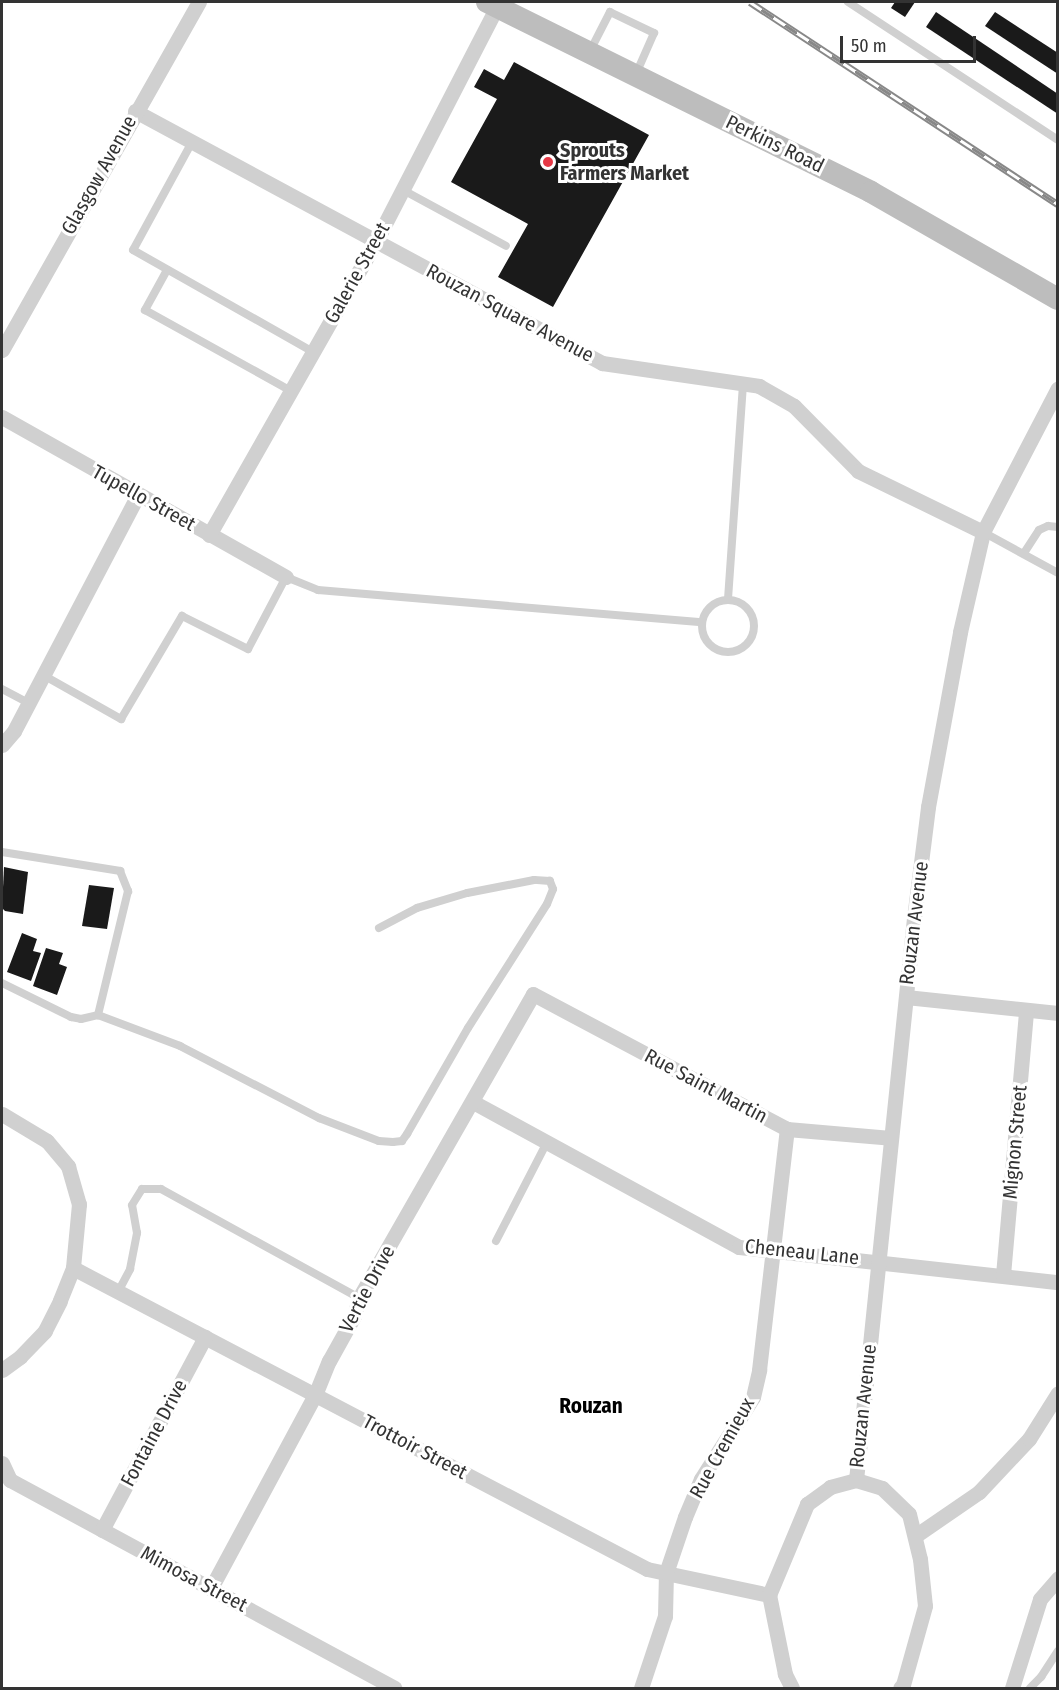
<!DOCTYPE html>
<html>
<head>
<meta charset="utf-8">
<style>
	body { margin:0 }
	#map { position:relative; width:1059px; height:1690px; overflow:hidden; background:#fff; font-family:"Fira Sans Condensed",sans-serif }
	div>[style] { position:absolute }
	.building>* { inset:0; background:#1a1a1a }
	.service>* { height:8px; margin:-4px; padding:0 4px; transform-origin:4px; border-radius:4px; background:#d0d0d0 }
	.service>.ring { margin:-4px; padding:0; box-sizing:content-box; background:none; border:8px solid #d0d0d0; border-radius:50% }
	.minor>* { height:15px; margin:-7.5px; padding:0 7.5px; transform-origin:7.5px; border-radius:7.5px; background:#d0d0d0 }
	.secondary>* { height:22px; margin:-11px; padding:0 11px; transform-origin:11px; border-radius:11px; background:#bdbdbd }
	.rail>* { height:7px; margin-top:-3.5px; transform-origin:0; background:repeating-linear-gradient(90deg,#fff 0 14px,#888 0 28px); box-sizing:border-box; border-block:2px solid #888 }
	.dots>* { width:16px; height:16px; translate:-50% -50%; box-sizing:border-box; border:3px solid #fff; border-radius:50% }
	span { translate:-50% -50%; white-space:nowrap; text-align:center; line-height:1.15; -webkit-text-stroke:6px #fff; paint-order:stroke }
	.street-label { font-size:20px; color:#333 }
	.poi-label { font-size:20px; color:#333; font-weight:700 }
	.left { translate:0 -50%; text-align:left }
	.neighbourhood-label { font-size:21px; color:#000; font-weight:700 }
	.frame { position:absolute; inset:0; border:3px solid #333; pointer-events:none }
	.scale { position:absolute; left:840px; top:36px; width:136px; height:27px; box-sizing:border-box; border:3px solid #333; border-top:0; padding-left:8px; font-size:18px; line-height:21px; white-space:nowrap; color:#333; -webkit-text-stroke:4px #fff; paint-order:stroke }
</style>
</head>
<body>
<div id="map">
	<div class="building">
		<i style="clip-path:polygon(895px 2px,915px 2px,905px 17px,891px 8px)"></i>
		<i style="clip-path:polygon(936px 12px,1058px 94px,1058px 114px,926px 27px)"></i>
		<i style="clip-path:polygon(995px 12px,1058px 53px,1058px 74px,985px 26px)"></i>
		<i style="clip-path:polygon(514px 62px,649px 135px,553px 307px,498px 277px,528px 224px,451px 182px,497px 99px,474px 87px,484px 69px,504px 80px)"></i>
		<i style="clip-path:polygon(4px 867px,28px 872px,23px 914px,5px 911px,2px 908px)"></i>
		<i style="clip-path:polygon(89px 885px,114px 888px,107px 929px,82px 926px)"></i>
		<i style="clip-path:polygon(22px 933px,37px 939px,33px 951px,41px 953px,31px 981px,7px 972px)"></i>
		<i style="clip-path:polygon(46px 948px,63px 953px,59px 964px,67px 967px,57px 995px,33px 986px)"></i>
	</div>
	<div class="service">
		<i style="left:848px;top:2px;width:251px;rotate:33.3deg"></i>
		<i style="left:590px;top:51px;width:44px;rotate:-62.9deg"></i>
		<i style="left:610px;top:12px;width:49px;rotate:25.5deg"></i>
		<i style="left:654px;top:33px;width:45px;rotate:113.7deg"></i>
		<i style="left:192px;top:142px;width:123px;rotate:118.6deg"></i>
		<i style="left:133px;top:250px;width:207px;rotate:29.5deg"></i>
		<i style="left:403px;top:190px;width:117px;rotate:28.5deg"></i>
		<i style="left:167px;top:270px;width:46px;rotate:118.8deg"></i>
		<i style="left:145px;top:310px;width:167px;rotate:29deg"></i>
		<i style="left:983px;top:532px;width:85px;rotate:28.7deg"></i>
		<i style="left:1024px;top:553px;width:27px;rotate:-57deg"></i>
		<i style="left:1039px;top:530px;width:10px;rotate:-24deg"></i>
		<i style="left:1048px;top:526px;width:10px;rotate:6deg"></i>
		<i style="left:728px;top:599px;width:217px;rotate:-86deg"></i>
		<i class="ring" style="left:702px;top:600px;width:44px;height:44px"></i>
		<i style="left:43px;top:675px;width:90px;rotate:29.4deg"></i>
		<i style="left:121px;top:719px;width:120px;rotate:-59.4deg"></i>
		<i style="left:182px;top:616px;width:74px;rotate:26.6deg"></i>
		<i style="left:248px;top:649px;width:81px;rotate:-62.2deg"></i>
		<i style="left:286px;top:577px;width:35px;rotate:22deg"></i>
		<i style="left:318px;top:590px;width:385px;rotate:4.8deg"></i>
		<i style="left:2px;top:689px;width:30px;rotate:28deg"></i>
		<i style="left:2px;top:852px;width:120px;rotate:9.1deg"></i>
		<i style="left:120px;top:871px;width:22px;rotate:68deg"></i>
		<i style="left:128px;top:891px;width:128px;rotate:103.6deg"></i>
		<i style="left:2px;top:983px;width:77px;rotate:26.2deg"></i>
		<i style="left:71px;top:1017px;width:10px;rotate:11deg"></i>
		<i style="left:81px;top:1019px;width:17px;rotate:-13deg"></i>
		<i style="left:98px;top:1015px;width:88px;rotate:20.7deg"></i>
		<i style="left:180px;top:1046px;width:157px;rotate:27.4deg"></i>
		<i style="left:319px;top:1118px;width:64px;rotate:21deg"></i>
		<i style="left:379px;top:1141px;width:14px;rotate:4deg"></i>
		<i style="left:393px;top:1142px;width:9px;rotate:-6deg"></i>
		<i style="left:402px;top:1141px;width:9px;rotate:-54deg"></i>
		<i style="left:407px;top:1134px;width:122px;rotate:-60.1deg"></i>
		<i style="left:468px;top:1028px;width:147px;rotate:-57.5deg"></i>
		<i style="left:547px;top:904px;width:16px;rotate:-68deg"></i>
		<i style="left:553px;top:889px;width:9px;rotate:-111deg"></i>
		<i style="left:550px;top:881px;width:16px;rotate:-176deg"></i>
		<i style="left:534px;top:880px;width:68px;rotate:169deg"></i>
		<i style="left:467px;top:893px;width:52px;rotate:163.3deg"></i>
		<i style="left:417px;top:908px;width:43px;rotate:152.2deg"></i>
		<i style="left:496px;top:1241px;width:111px;rotate:-62.7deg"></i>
		<i style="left:118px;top:1292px;width:26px;rotate:-62deg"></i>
		<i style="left:130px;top:1269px;width:37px;rotate:-79deg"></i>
		<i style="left:137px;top:1233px;width:28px;rotate:-100deg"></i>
		<i style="left:132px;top:1205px;width:19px;rotate:-58deg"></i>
		<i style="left:142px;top:1189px;width:19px"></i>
		<i style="left:161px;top:1189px;width:226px;rotate:28.8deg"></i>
		<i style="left:1030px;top:1688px;width:16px;rotate:-45deg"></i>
		<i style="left:1041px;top:1677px;width:31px;rotate:-57deg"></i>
	</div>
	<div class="minor">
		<i style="left:135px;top:111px;width:531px;rotate:28.35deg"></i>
		<i style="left:602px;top:363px;width:159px;rotate:8.3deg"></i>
		<i style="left:759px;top:386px;width:40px;rotate:29.7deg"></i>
		<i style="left:794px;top:406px;width:91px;rotate:45.4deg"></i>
		<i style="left:858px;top:471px;width:139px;rotate:26deg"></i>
		<i style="left:2px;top:350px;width:400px;rotate:-60.5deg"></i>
		<i style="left:2px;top:417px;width:326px;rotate:29.4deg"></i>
		<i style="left:209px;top:535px;width:338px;rotate:-60.4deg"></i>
		<i style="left:376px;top:241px;width:263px;rotate:-62.7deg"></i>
		<i style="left:2px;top:745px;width:18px;rotate:-49deg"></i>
		<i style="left:14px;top:731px;width:267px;rotate:-62.3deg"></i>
		<i style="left:906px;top:997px;width:153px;rotate:6deg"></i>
		<i style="left:473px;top:1102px;width:303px;rotate:28.6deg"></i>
		<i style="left:739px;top:1247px;width:321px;rotate:6.3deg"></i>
		<i style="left:2px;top:1114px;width:52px;rotate:31deg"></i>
		<i style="left:47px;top:1141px;width:33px;rotate:50deg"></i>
		<i style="left:68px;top:1166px;width:40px;rotate:74deg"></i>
		<i style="left:79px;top:1204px;width:64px;rotate:95.4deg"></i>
		<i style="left:73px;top:1268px;width:35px;rotate:112deg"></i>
		<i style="left:60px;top:1301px;width:34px;rotate:117deg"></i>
		<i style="left:45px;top:1331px;width:36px;rotate:134deg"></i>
		<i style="left:20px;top:1357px;width:22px;rotate:144deg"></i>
		<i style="left:73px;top:1268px;width:648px;rotate:27.67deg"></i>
		<i style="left:647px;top:1569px;width:125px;rotate:12deg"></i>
		<i style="left:1003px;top:1275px;width:266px;rotate:-85deg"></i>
		<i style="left:2px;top:1463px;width:19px;rotate:65deg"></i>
		<i style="left:10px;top:1480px;width:437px;rotate:28.4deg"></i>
		<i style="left:856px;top:1480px;width:565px;rotate:-84.11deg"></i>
		<i style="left:914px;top:918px;width:112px;rotate:-82.8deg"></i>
		<i style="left:928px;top:807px;width:178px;rotate:-79.6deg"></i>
		<i style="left:960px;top:632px;width:103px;rotate:-77deg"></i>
		<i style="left:983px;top:532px;width:162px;rotate:-62.5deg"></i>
		<i style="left:102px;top:1530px;width:219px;rotate:-61.9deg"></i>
		<i style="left:915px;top:1536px;width:78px;rotate:-34.5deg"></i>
		<i style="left:979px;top:1492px;width:73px;rotate:-46.7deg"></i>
		<i style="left:1029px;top:1439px;width:54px;rotate:-57.8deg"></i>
		<i style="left:211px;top:1588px;width:219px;rotate:-61.7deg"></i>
		<i style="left:315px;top:1395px;width:37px;rotate:-68deg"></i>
		<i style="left:329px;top:1361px;width:51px;rotate:-60.9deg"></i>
		<i style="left:354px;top:1316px;width:19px;rotate:-74deg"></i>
		<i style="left:359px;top:1298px;width:350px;rotate:-60.2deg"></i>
		<i style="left:533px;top:994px;width:288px;rotate:28deg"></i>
		<i style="left:787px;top:1129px;width:104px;rotate:4.9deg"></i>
		<i style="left:641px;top:1688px;width:76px;rotate:-71.6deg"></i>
		<i style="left:665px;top:1616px;width:43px;rotate:-88.7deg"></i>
		<i style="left:666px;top:1573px;width:59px;rotate:-71.3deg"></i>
		<i style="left:685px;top:1517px;width:41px;rotate:-67.2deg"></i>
		<i style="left:701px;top:1479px;width:97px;rotate:-57.6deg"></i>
		<i style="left:753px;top:1397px;width:28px;rotate:-77deg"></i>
		<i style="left:759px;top:1370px;width:243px;rotate:-83.4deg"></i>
		<i style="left:792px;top:1688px;width:16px;rotate:-117deg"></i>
		<i style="left:785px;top:1674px;width:81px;rotate:-101.4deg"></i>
		<i style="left:769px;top:1595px;width:99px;rotate:-67.3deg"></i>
		<i style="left:807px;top:1504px;width:29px;rotate:-36deg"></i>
		<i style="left:830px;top:1487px;width:27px;rotate:-15deg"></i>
		<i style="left:856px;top:1480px;width:27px;rotate:17deg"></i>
		<i style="left:882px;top:1488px;width:37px;rotate:44deg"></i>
		<i style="left:909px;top:1514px;width:46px;rotate:76.3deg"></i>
		<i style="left:920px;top:1559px;width:47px;rotate:83.9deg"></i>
		<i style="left:925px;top:1606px;width:82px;rotate:105.6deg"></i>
		<i style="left:903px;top:1685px;width:4px;rotate:135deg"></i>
		<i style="left:1012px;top:1688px;width:93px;rotate:-72.5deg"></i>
		<i style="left:1040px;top:1599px;width:28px;rotate:-49deg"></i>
	</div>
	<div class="secondary">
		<i style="left:487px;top:2px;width:428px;rotate:26.3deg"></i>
		<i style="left:871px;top:192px;width:215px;rotate:29.8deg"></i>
	</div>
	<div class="rail">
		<i style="left:750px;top:2px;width:368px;rotate:33.3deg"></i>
	</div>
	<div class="dots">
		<i style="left:548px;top:162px;background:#e63946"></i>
	</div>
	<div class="street-label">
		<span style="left:775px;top:144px;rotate:26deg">Perkins Road</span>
		<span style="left:99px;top:175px;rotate:-61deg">Glasgow Avenue</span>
		<span style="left:357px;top:273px;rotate:-61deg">Galerie Street</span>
		<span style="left:510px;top:313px;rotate:28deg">Rouzan Square Avenue</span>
		<span style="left:144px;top:498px;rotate:29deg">Tupello Street</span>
		<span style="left:914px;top:923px;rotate:-83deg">Rouzan Avenue</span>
		<span style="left:706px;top:1086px;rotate:28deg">Rue Saint Martin</span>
		<span style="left:1015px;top:1142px;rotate:-85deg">Mignon Street</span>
		<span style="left:802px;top:1252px;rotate:6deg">Cheneau Lane</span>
		<span style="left:367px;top:1289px;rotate:-62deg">Vertie Drive</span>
		<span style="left:863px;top:1406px;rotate:-84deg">Rouzan Avenue</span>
		<span style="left:154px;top:1433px;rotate:-62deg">Fontaine Drive</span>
		<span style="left:415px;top:1447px;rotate:28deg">Trottoir Street</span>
		<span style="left:722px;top:1448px;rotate:-61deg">Rue Cremieux</span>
		<span style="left:194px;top:1579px;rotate:28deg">Mimosa Street</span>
	</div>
	<div class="poi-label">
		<span class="left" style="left:560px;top:162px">Sprouts<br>Farmers Market</span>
	</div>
	<div class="neighbourhood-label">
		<span style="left:591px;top:1406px">Rouzan</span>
	</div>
	<div class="frame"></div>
	<div class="scale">50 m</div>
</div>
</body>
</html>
